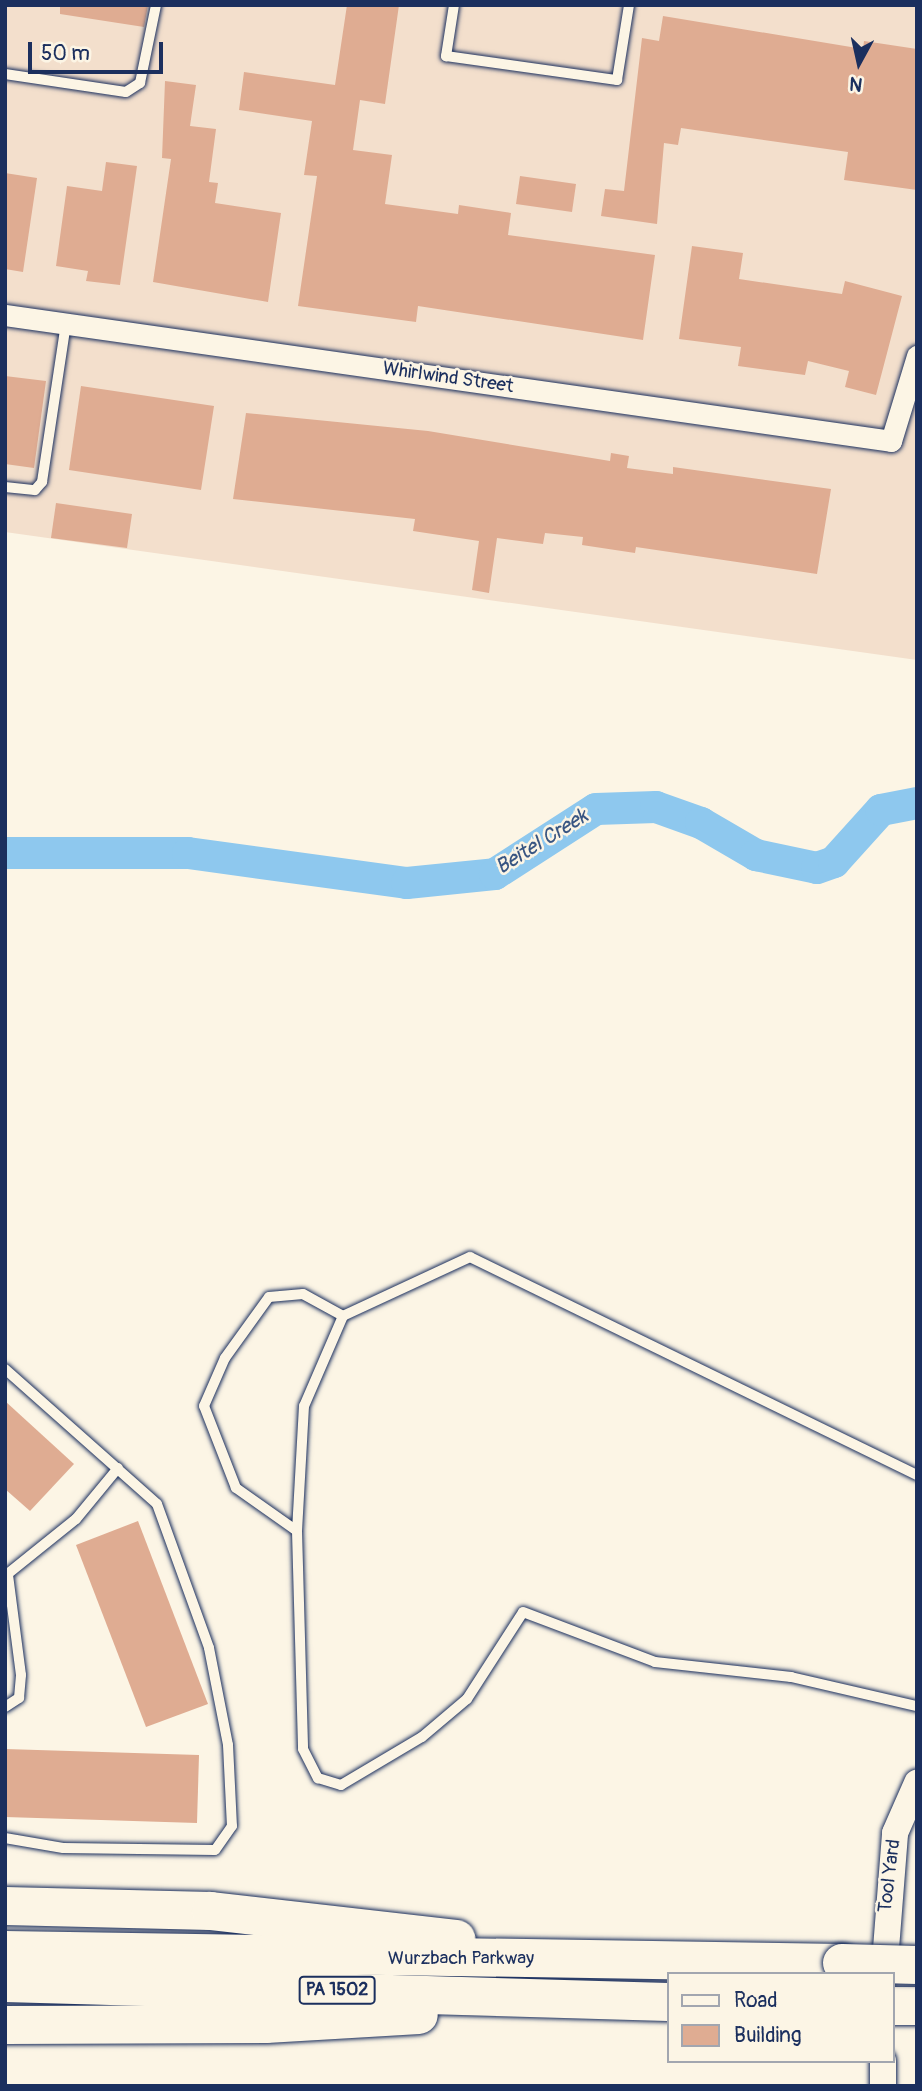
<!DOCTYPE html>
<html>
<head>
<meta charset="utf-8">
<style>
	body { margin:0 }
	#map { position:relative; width:922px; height:2091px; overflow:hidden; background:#fcf5e5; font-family:Pangolin,sans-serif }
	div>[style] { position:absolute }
	.built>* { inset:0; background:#f3dfcc }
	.river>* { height:32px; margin:-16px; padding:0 16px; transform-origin:16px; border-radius:16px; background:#8ec8ee }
	.building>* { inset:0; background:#dfac92 }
	.roads { filter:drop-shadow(0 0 2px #1b2f5e) drop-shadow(0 0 2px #1b2f5e) }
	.service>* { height:10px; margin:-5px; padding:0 5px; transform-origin:5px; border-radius:5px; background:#fcf5e5 }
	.minor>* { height:21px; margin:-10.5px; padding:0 10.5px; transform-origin:10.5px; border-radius:10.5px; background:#fcf5e5 }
	.tertiary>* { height:26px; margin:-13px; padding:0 13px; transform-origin:13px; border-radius:13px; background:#fcf5e5 }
	.motorway>* { height:38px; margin:-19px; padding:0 19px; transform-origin:19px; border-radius:19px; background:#fcf5e5 }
	.bridges { filter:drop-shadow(0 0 2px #1b2f5e) drop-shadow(0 0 2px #1b2f5e) }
	.motorway-bridge>* { height:38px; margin:-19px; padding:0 19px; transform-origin:19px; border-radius:19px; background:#fcf5e5 }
	span { translate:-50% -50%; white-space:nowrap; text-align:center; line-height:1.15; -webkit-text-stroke:5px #fcf5e5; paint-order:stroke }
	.shield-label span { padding:2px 5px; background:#fcf5e5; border:2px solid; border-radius:5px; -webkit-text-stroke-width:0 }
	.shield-label { font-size:18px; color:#1b2f5e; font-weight:700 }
	.street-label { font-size:19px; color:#1b2f5e }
	.water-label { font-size:21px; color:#385582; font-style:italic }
	.frame { position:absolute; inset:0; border:7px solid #1b2f5e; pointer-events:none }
	.legend { position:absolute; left:667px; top:1972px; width:228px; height:91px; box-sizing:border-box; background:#fcf5e5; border:2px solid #a2a6af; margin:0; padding:9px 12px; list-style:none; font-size:21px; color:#1b2f5e }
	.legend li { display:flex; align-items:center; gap:14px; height:35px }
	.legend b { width:35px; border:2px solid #a2a6af }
	.north { position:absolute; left:824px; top:28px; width:70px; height:70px; -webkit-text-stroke:5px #fcf5e5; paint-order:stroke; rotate:188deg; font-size:19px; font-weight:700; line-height:28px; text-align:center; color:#1b2f5e }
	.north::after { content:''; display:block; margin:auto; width:24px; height:32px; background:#1b2f5e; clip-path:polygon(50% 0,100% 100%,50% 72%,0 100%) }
	.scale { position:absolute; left:28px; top:42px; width:135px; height:32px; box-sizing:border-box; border:4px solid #1b2f5e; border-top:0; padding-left:9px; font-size:21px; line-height:24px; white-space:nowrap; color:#1b2f5e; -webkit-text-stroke:5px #fcf5e5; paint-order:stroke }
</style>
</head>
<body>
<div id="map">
	<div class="built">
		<i style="clip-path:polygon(5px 5px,917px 5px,917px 660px,5px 532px)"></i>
	</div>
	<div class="river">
		<i style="left:5px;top:853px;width:183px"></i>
		<i style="left:188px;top:853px;width:221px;rotate:7.8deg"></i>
		<i style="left:407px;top:883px;width:88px;rotate:-5.8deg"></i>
		<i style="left:495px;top:874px;width:120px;rotate:-32.8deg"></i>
		<i style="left:596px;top:809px;width:60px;rotate:-1.9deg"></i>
		<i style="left:656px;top:807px;width:48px;rotate:19.6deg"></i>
		<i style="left:701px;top:823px;width:64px;rotate:30.2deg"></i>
		<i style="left:756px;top:855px;width:62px;rotate:12deg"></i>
		<i style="left:817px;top:868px;width:18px;rotate:-19deg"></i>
		<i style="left:834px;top:862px;width:70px;rotate:-47.9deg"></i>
		<i style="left:881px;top:810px;width:37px;rotate:-11deg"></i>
	</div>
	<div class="building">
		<i style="clip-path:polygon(60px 5px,148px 5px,144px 27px,60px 14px)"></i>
		<i style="clip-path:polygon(347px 5px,399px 5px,385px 104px,360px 100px,353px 150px,392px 155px,385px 204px,458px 214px,459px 205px,511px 213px,508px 235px,655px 255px,643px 340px,418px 306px,416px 322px,298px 306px,317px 176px,304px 175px,312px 121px,239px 110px,244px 72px,335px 85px)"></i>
		<i style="clip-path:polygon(663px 16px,863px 49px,864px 41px,917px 49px,917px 190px,844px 180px,848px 152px,681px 128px,678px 145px,664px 143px,657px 224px,601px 216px,605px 189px,624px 191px,642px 38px,659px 41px)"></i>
		<i style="clip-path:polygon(165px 81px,196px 85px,190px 126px,216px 129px,209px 182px,218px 183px,215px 203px,281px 213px,268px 302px,153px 282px,171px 159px,162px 158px)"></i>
		<i style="clip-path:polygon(106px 162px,137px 166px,120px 285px,86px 281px,88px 271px,56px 266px,67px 186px,102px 191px)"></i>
		<i style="clip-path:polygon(5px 173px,37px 178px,23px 272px,5px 269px)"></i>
		<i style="clip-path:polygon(520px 176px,576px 184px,572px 212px,516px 204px)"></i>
		<i style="clip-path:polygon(692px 246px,743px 253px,739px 279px,842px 294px,845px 281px,902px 296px,876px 395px,845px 387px,849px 371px,808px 361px,805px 375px,738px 366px,741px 347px,679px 339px)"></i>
		<i style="clip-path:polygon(5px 376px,46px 381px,34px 468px,5px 464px)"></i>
		<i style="clip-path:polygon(81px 386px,214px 406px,201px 490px,69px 470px)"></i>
		<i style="clip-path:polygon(246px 413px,428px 431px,610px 461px,611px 453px,629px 456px,627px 468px,673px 474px,673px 467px,831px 489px,817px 574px,636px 547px,635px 553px,582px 545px,583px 537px,545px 533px,543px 544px,497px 538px,489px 593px,472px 590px,479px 541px,413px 531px,415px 519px,233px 499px)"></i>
		<i style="clip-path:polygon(56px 503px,132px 514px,127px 548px,51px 538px)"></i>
		<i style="clip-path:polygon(5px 1401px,74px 1464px,30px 1511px,5px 1489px)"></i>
		<i style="clip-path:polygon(138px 1521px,208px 1704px,146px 1727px,76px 1545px)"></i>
		<i style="clip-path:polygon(5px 1749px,199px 1755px,197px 1823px,5px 1817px)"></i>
	</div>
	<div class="roads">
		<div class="service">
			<i style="left:454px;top:5px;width:52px;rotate:98.9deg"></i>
			<i style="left:446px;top:56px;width:173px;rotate:8deg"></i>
			<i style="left:617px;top:80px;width:76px;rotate:-80.9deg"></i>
			<i style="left:5px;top:74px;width:122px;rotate:8.5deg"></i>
			<i style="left:126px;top:92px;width:17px;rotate:-33deg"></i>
			<i style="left:140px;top:83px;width:80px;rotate:-78.4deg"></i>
			<i style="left:5px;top:487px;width:30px;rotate:6deg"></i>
			<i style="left:35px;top:490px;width:11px;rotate:-49deg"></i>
			<i style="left:42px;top:482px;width:160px;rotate:-81.4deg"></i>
			<i style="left:5px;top:1369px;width:203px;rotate:41.6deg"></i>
			<i style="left:157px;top:1504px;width:153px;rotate:70.1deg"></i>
			<i style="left:209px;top:1648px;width:99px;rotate:78.9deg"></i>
			<i style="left:228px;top:1745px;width:81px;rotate:87.2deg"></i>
			<i style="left:232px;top:1826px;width:29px;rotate:125deg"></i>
			<i style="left:215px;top:1850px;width:152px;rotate:-179.2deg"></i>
			<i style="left:63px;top:1848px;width:59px;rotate:-170.2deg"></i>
			<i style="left:917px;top:1475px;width:497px;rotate:-154deg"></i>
			<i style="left:470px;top:1257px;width:140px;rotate:155.1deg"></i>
			<i style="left:343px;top:1316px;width:98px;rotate:113.4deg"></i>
			<i style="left:304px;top:1406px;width:125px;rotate:93.2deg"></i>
			<i style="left:297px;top:1531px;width:218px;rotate:88.4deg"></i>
			<i style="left:303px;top:1749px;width:33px;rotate:63deg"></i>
			<i style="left:318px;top:1778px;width:24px;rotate:17deg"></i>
			<i style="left:341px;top:1785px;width:94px;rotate:-30.7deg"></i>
			<i style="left:422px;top:1737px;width:59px;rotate:-40.2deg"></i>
			<i style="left:467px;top:1699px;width:103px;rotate:-57.2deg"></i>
			<i style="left:523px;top:1612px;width:141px;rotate:20.7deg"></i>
			<i style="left:655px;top:1662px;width:137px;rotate:6.3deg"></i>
			<i style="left:791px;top:1677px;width:129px;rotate:13deg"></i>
			<i style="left:297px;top:1531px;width:75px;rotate:-144.8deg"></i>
			<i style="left:236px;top:1488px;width:88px;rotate:-111.3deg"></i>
			<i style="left:204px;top:1406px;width:52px;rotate:-66.4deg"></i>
			<i style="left:225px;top:1358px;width:75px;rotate:-54.2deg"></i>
			<i style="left:269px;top:1297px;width:34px;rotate:-5deg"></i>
			<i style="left:303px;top:1294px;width:46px;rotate:28.8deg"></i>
			<i style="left:5px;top:1576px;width:91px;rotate:-38.8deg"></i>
			<i style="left:76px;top:1519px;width:66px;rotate:-50.5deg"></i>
			<i style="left:5px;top:1707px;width:17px;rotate:-33deg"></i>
			<i style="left:19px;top:1698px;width:23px;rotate:-85deg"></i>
			<i style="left:21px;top:1675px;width:101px;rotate:-97.4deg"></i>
		</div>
		<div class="minor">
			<i style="left:5px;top:315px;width:895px;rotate:8.09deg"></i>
			<i style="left:891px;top:441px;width:89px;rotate:-73deg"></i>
		</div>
		<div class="tertiary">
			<i style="left:884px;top:1974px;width:141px;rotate:-85.5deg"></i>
			<i style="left:895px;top:1833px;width:55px;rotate:-66.3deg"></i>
			<i style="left:883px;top:2086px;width:25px;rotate:-90deg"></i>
		</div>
		<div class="motorway">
			<i style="left:5px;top:1906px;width:206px;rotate:1.4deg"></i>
			<i style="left:211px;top:1911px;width:247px;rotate:6.5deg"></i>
			<i style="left:5px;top:1950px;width:837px;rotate:0.89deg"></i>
			<i style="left:5px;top:1983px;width:663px;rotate:1.64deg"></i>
			<i style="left:892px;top:2006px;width:25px"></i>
			<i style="left:5px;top:2025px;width:261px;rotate:-0.2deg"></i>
			<i style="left:266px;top:2024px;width:153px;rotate:-3.4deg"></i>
		</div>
	</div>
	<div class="bridges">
		<div class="motorway-bridge">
			<i style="left:842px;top:1963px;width:75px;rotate:1.5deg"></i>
		</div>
	</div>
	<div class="shield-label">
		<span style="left:337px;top:1990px">PA 1502</span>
	</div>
	<div class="street-label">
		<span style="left:448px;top:378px;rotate:8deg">Whirlwind Street</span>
		<span style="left:890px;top:1876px;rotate:-83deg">Tool Yard</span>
		<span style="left:461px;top:1959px">Wurzbach Parkway</span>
	</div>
	<div class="water-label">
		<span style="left:542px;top:842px;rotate:-32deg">Beitel Creek</span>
	</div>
	<div class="frame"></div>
	<ul class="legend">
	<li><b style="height:9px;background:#fcf5e5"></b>Road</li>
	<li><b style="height:19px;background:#dfac92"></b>Building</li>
	</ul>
	<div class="north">N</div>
	<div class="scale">50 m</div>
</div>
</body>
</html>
